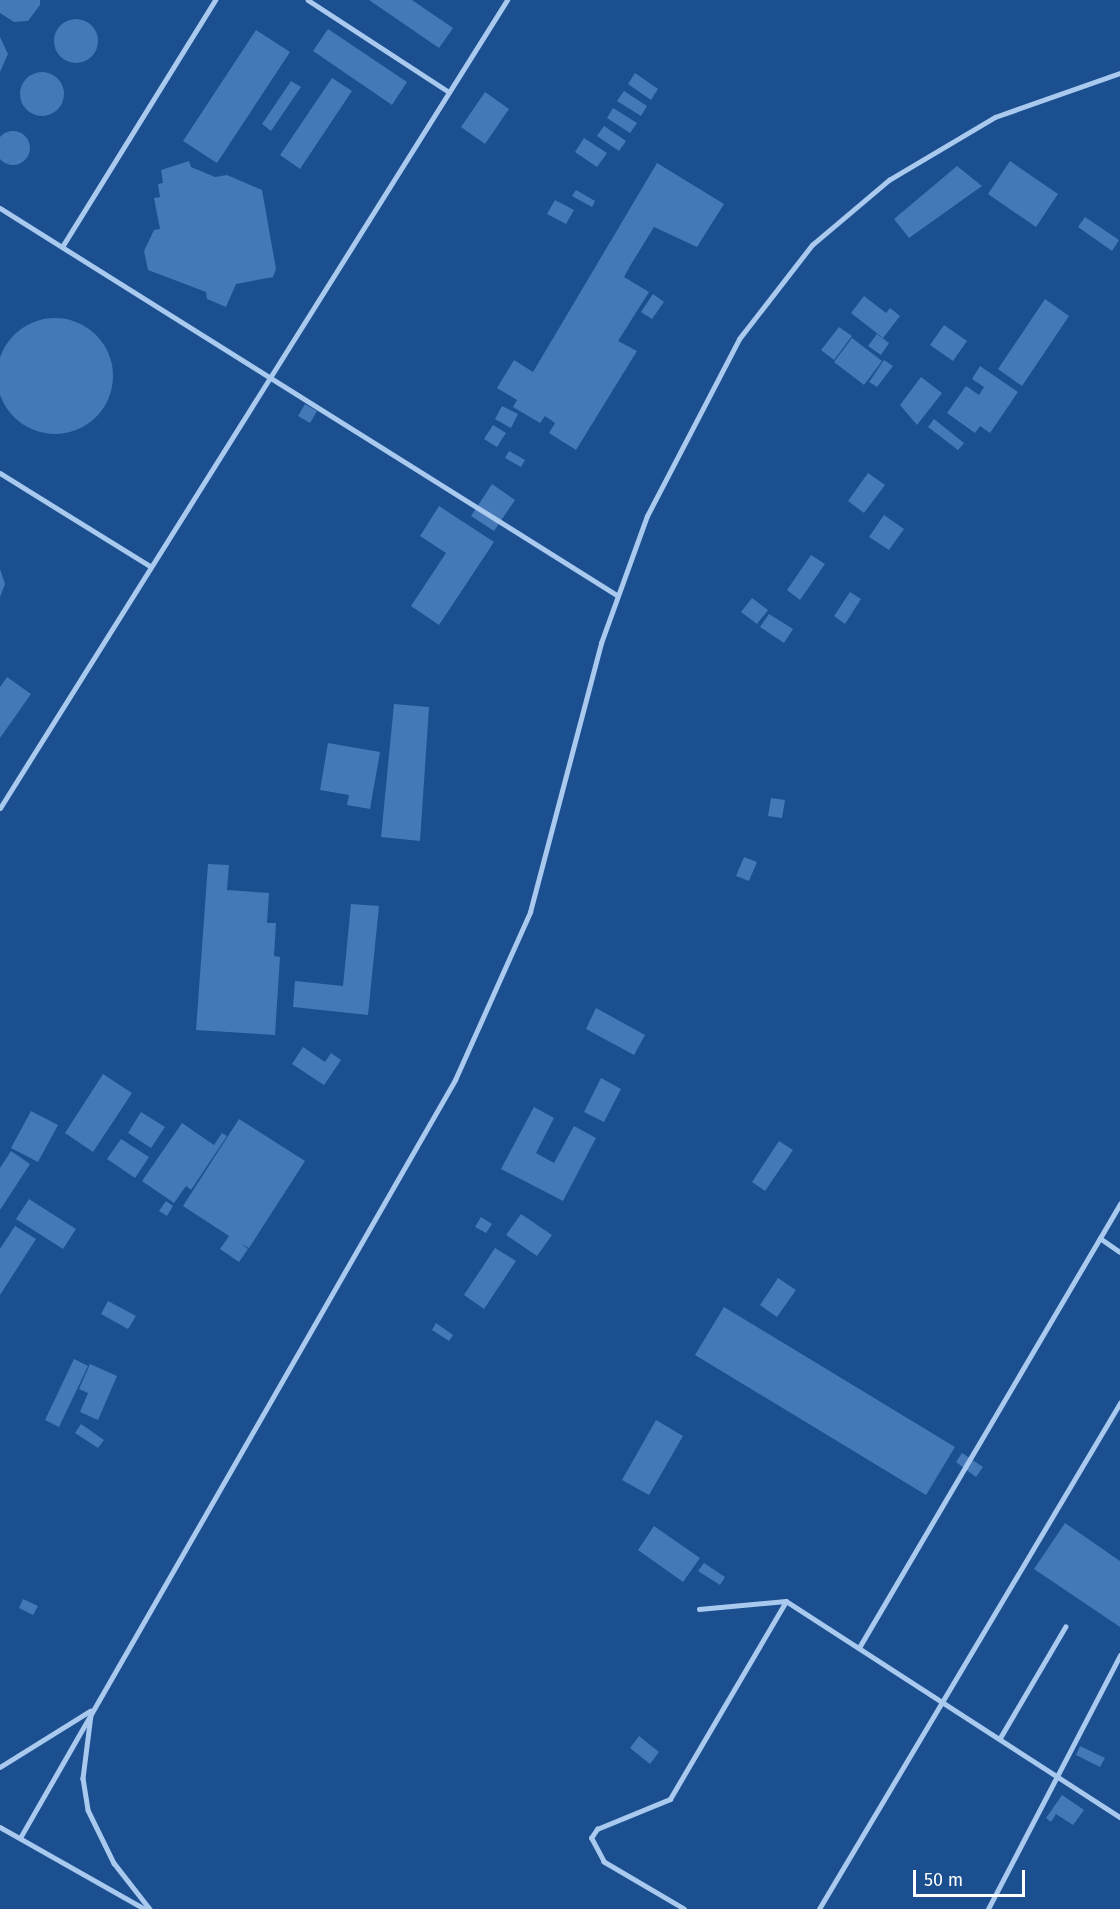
<!DOCTYPE html>
<html>
<head>
<meta charset="utf-8">
<style>
	body { margin:0 }
	#map { position:relative; width:1120px; height:1909px; overflow:hidden; background:#1b4f8f; font-family:"Fira Sans",sans-serif }
	div>[style] { position:absolute }
	.building>* { inset:0; background:#4478b7 }
	.round { border-radius:50% }
	.lane>* { height:4.5px; margin:-2.25px; padding:0 2.25px; transform-origin:2.25px; border-radius:2.25px; background:#a9c9ee }
	span { translate:-50% -50%; white-space:nowrap; text-align:center; line-height:1.15; -webkit-text-stroke:4.5px #1b4f8f; paint-order:stroke }
	.scale { position:absolute; left:913px; top:1870px; width:112px; height:27px; box-sizing:border-box; border:3px solid #fff; border-top:0; padding-left:8px; font-size:18px; line-height:21px; white-space:nowrap; color:#fff; -webkit-text-stroke:4px #1b4f8f; paint-order:stroke }
</style>
</head>
<body>
<div id="map">
	<div class="building">
		<i style="clip-path:polygon(0 0,40px 0,40px 5px,28px 21px,14px 22px,0 13px)"></i>
		<i style="clip-path:polygon(369px 0,412px 0,453px 28px,439px 48px)"></i>
		<i class="round" style="left:54px;top:19px;width:44px;height:44px"></i>
		<i style="clip-path:polygon(328px 29px,407px 82px,392px 105px,313px 51px)"></i>
		<i style="clip-path:polygon(256px 30px,290px 52px,217px 163px,183px 141px)"></i>
		<i style="clip-path:polygon(0 37px,8px 54px,0 72px)"></i>
		<i class="round" style="left:20px;top:72px;width:44px;height:44px"></i>
		<i style="clip-path:polygon(635px 73px,658px 89px,651px 100px,628px 84px)"></i>
		<i style="clip-path:polygon(332px 78px,352px 91px,300px 169px,280px 155px)"></i>
		<i style="clip-path:polygon(291px 81px,301px 87px,271px 131px,262px 124px)"></i>
		<i style="clip-path:polygon(624px 91px,647px 106px,641px 116px,617px 101px)"></i>
		<i style="clip-path:polygon(485px 92px,509px 109px,485px 144px,461px 127px)"></i>
		<i style="clip-path:polygon(613px 108px,637px 123px,630px 133px,607px 118px)"></i>
		<i style="clip-path:polygon(604px 126px,626px 141px,619px 151px,597px 136px)"></i>
		<i class="round" style="left:-4px;top:131px;width:34px;height:34px"></i>
		<i style="clip-path:polygon(584px 138px,607px 153px,597px 167px,575px 152px)"></i>
		<i style="clip-path:polygon(189px 161px,191px 167px,215px 177px,227px 175px,262px 190px,276px 269px,273px 277px,236px 284px,226px 307px,207px 299px,206px 292px,148px 270px,144px 251px,154px 230px,160px 229px,154px 198px,160px 197px,158px 184px,163px 183px,161px 170px)"></i>
		<i style="clip-path:polygon(1010px 161px,1058px 194px,1036px 227px,988px 194px)"></i>
		<i style="clip-path:polygon(657px 163px,724px 204px,697px 247px,654px 227px,630px 266px,624px 277px,649px 292px,618px 341px,637px 351px,576px 450px,549px 433px,555px 423px,545px 416px,540px 423px,513px 407px,517px 400px,497px 388px,514px 360px,533px 372px)"></i>
		<i style="clip-path:polygon(957px 166px,982px 186px,909px 238px,894px 219px)"></i>
		<i style="clip-path:polygon(576px 190px,595px 201px,592px 207px,572px 196px)"></i>
		<i style="clip-path:polygon(555px 200px,574px 210px,566px 224px,547px 214px)"></i>
		<i style="clip-path:polygon(1085px 217px,1119px 240px,1112px 251px,1078px 227px)"></i>
		<i style="clip-path:polygon(653px 294px,664px 302px,652px 319px,641px 312px)"></i>
		<i style="clip-path:polygon(864px 296px,886px 313px,890px 308px,900px 316px,883px 338px,851px 313px)"></i>
		<i style="clip-path:polygon(1045px 299px,1069px 316px,1022px 386px,998px 369px)"></i>
		<i class="round" style="left:-3px;top:318px;width:116px;height:116px"></i>
		<i style="clip-path:polygon(944px 325px,967px 341px,953px 361px,930px 345px)"></i>
		<i style="clip-path:polygon(839px 327px,852px 336px,834px 360px,821px 350px)"></i>
		<i style="clip-path:polygon(877px 334px,889px 343px,881px 355px,868px 346px)"></i>
		<i style="clip-path:polygon(852px 338px,882px 361px,864px 385px,834px 362px)"></i>
		<i style="clip-path:polygon(884px 360px,893px 366px,877px 387px,869px 382px)"></i>
		<i style="clip-path:polygon(980px 366px,1018px 392px,990px 433px,980px 426px,975px 433px,947px 413px,966px 386px,979px 395px,984px 387px,972px 379px)"></i>
		<i style="clip-path:polygon(921px 377px,942px 393px,917px 425px,900px 405px)"></i>
		<i style="clip-path:polygon(305px 404px,317px 411px,310px 423px,298px 416px)"></i>
		<i style="clip-path:polygon(502px 406px,518px 414px,511px 428px,495px 419px)"></i>
		<i style="clip-path:polygon(934px 419px,964px 443px,958px 450px,928px 427px)"></i>
		<i style="clip-path:polygon(493px 425px,506px 433px,497px 447px,484px 439px)"></i>
		<i style="clip-path:polygon(509px 451px,525px 460px,521px 467px,505px 458px)"></i>
		<i style="clip-path:polygon(868px 473px,885px 485px,864px 513px,848px 501px)"></i>
		<i style="clip-path:polygon(492px 484px,515px 500px,494px 531px,471px 516px)"></i>
		<i style="clip-path:polygon(439px 506px,494px 542px,439px 625px,411px 606px,446px 553px,420px 536px)"></i>
		<i style="clip-path:polygon(884px 515px,904px 529px,889px 550px,869px 537px)"></i>
		<i style="clip-path:polygon(811px 555px,825px 564px,800px 600px,787px 590px)"></i>
		<i style="clip-path:polygon(0 569px,5px 584px,0 597px)"></i>
		<i style="clip-path:polygon(850px 592px,861px 599px,845px 624px,834px 616px)"></i>
		<i style="clip-path:polygon(752px 598px,768px 610px,757px 624px,741px 612px)"></i>
		<i style="clip-path:polygon(769px 614px,793px 629px,784px 643px,760px 627px)"></i>
		<i style="clip-path:polygon(7px 677px,31px 694px,0 738px,0 687px)"></i>
		<i style="clip-path:polygon(394px 704px,429px 707px,420px 841px,381px 837px)"></i>
		<i style="clip-path:polygon(328px 743px,380px 752px,370px 809px,347px 805px,349px 795px,320px 790px)"></i>
		<i style="clip-path:polygon(771px 798px,785px 800px,782px 818px,768px 816px)"></i>
		<i style="clip-path:polygon(744px 857px,757px 862px,749px 881px,736px 876px)"></i>
		<i style="clip-path:polygon(208px 864px,229px 865px,227px 890px,269px 893px,267px 923px,276px 923px,274px 956px,280px 957px,275px 1035px,196px 1030px)"></i>
		<i style="clip-path:polygon(351px 904px,379px 906px,368px 1015px,293px 1007px,295px 981px,343px 986px)"></i>
		<i style="clip-path:polygon(596px 1008px,645px 1035px,634px 1055px,586px 1029px)"></i>
		<i style="clip-path:polygon(303px 1047px,325px 1062px,331px 1053px,341px 1060px,324px 1085px,292px 1064px)"></i>
		<i style="clip-path:polygon(103px 1074px,132px 1093px,93px 1152px,65px 1133px)"></i>
		<i style="clip-path:polygon(601px 1078px,621px 1089px,604px 1122px,584px 1112px)"></i>
		<i style="clip-path:polygon(534px 1107px,554px 1118px,536px 1153px,554px 1163px,574px 1126px,596px 1138px,563px 1201px,501px 1169px)"></i>
		<i style="clip-path:polygon(31px 1111px,58px 1125px,38px 1162px,11px 1148px)"></i>
		<i style="clip-path:polygon(141px 1112px,165px 1127px,151px 1148px,128px 1133px)"></i>
		<i style="clip-path:polygon(239px 1119px,305px 1161px,249px 1248px,241px 1244px,248px 1249px,239px 1262px,220px 1249px,229px 1236px,183px 1206px)"></i>
		<i style="clip-path:polygon(182px 1123px,214px 1145px,222px 1133px,227px 1136px,191px 1190px,186px 1186px,174px 1203px,142px 1181px)"></i>
		<i style="clip-path:polygon(121px 1139px,149px 1157px,135px 1178px,107px 1159px)"></i>
		<i style="clip-path:polygon(779px 1141px,793px 1150px,765px 1191px,752px 1182px)"></i>
		<i style="clip-path:polygon(11px 1151px,30px 1164px,0 1210px,0 1168px)"></i>
		<i style="clip-path:polygon(29px 1199px,76px 1229px,63px 1249px,16px 1219px)"></i>
		<i style="clip-path:polygon(166px 1201px,173px 1206px,167px 1216px,159px 1211px)"></i>
		<i style="clip-path:polygon(521px 1214px,552px 1235px,537px 1256px,506px 1235px)"></i>
		<i style="clip-path:polygon(481px 1217px,492px 1224px,486px 1233px,475px 1227px)"></i>
		<i style="clip-path:polygon(15px 1226px,36px 1239px,0 1295px,0 1249px)"></i>
		<i style="clip-path:polygon(495px 1248px,516px 1261px,484px 1309px,464px 1295px)"></i>
		<i style="clip-path:polygon(778px 1278px,796px 1290px,777px 1317px,760px 1305px)"></i>
		<i style="clip-path:polygon(108px 1301px,136px 1316px,128px 1329px,101px 1314px)"></i>
		<i style="clip-path:polygon(724px 1307px,955px 1447px,926px 1495px,695px 1355px)"></i>
		<i style="clip-path:polygon(436px 1323px,453px 1335px,449px 1341px,432px 1330px)"></i>
		<i style="clip-path:polygon(74px 1359px,88px 1366px,59px 1427px,45px 1420px)"></i>
		<i style="clip-path:polygon(90px 1364px,117px 1376px,98px 1420px,80px 1412px,88px 1393px,79px 1389px)"></i>
		<i style="clip-path:polygon(656px 1420px,683px 1436px,649px 1495px,622px 1480px)"></i>
		<i style="clip-path:polygon(81px 1424px,104px 1440px,98px 1448px,75px 1433px)"></i>
		<i style="clip-path:polygon(962px 1453px,983px 1467px,976px 1477px,956px 1462px)"></i>
		<i style="clip-path:polygon(1065px 1523px,1120px 1561px,1120px 1627px,1034px 1569px)"></i>
		<i style="clip-path:polygon(654px 1526px,700px 1558px,683px 1582px,638px 1550px)"></i>
		<i style="clip-path:polygon(704px 1563px,725px 1577px,720px 1585px,698px 1571px)"></i>
		<i style="clip-path:polygon(23px 1599px,38px 1606px,33px 1615px,19px 1608px)"></i>
		<i style="clip-path:polygon(639px 1736px,659px 1752px,650px 1764px,630px 1748px)"></i>
		<i style="clip-path:polygon(1080px 1746px,1105px 1758px,1100px 1767px,1076px 1755px)"></i>
		<i style="clip-path:polygon(1062px 1795px,1084px 1810px,1073px 1825px,1056px 1814px,1051px 1822px,1046px 1818px)"></i>
	</div>
	<div class="lane">
		<i style="left:308px;top:0;width:168px;rotate:33.1deg"></i>
		<i style="left:0;top:208px;width:728px;rotate:32.1deg"></i>
		<i style="left:62px;top:247px;width:291px;rotate:-58.2deg"></i>
		<i style="left:0;top:473px;width:176px;rotate:31.8deg"></i>
		<i style="left:0;top:808px;width:954px;rotate:-57.89deg"></i>
		<i style="left:1100px;top:1238px;width:24px;rotate:35deg"></i>
		<i style="left:699px;top:1609px;width:87px;rotate:-5.3deg"></i>
		<i style="left:786px;top:1601px;width:398px;rotate:32.9deg"></i>
		<i style="left:860px;top:1646px;width:513px;rotate:-59.53deg"></i>
		<i style="left:91px;top:1715px;width:64px;rotate:97.2deg"></i>
		<i style="left:83px;top:1778px;width:32px;rotate:81deg"></i>
		<i style="left:88px;top:1810px;width:59px;rotate:63.9deg"></i>
		<i style="left:114px;top:1863px;width:58px;rotate:52deg"></i>
		<i style="left:1000px;top:1738px;width:129px;rotate:-59.6deg"></i>
		<i style="left:0;top:1767px;width:106px;rotate:-31.9deg"></i>
		<i style="left:0;top:1827px;width:167px;rotate:29.5deg"></i>
		<i style="left:20px;top:1838px;width:874px;rotate:-60.15deg"></i>
		<i style="left:455px;top:1080px;width:184px;rotate:-65.9deg"></i>
		<i style="left:530px;top:912px;width:278px;rotate:-75.2deg"></i>
		<i style="left:601px;top:643px;width:135px;rotate:-70.1deg"></i>
		<i style="left:647px;top:516px;width:199px;rotate:-62.5deg"></i>
		<i style="left:739px;top:339px;width:119px;rotate:-52.2deg"></i>
		<i style="left:812px;top:245px;width:101px;rotate:-40.2deg"></i>
		<i style="left:889px;top:180px;width:123px;rotate:-30.7deg"></i>
		<i style="left:995px;top:117px;width:133px;rotate:-19.4deg"></i>
		<i style="left:684px;top:1909px;width:93px;rotate:-149.6deg"></i>
		<i style="left:604px;top:1862px;width:27px;rotate:-118deg"></i>
		<i style="left:591px;top:1838px;width:11px;rotate:-56deg"></i>
		<i style="left:597px;top:1829px;width:79px;rotate:-22.3deg"></i>
		<i style="left:670px;top:1799px;width:229px;rotate:-59.6deg"></i>
		<i style="left:819px;top:1909px;width:589px;rotate:-59.25deg"></i>
		<i style="left:988px;top:1909px;width:286px;rotate:-62.5deg"></i>
	</div>
	<div class="scale">50 m</div>
</div>
</body>
</html>
